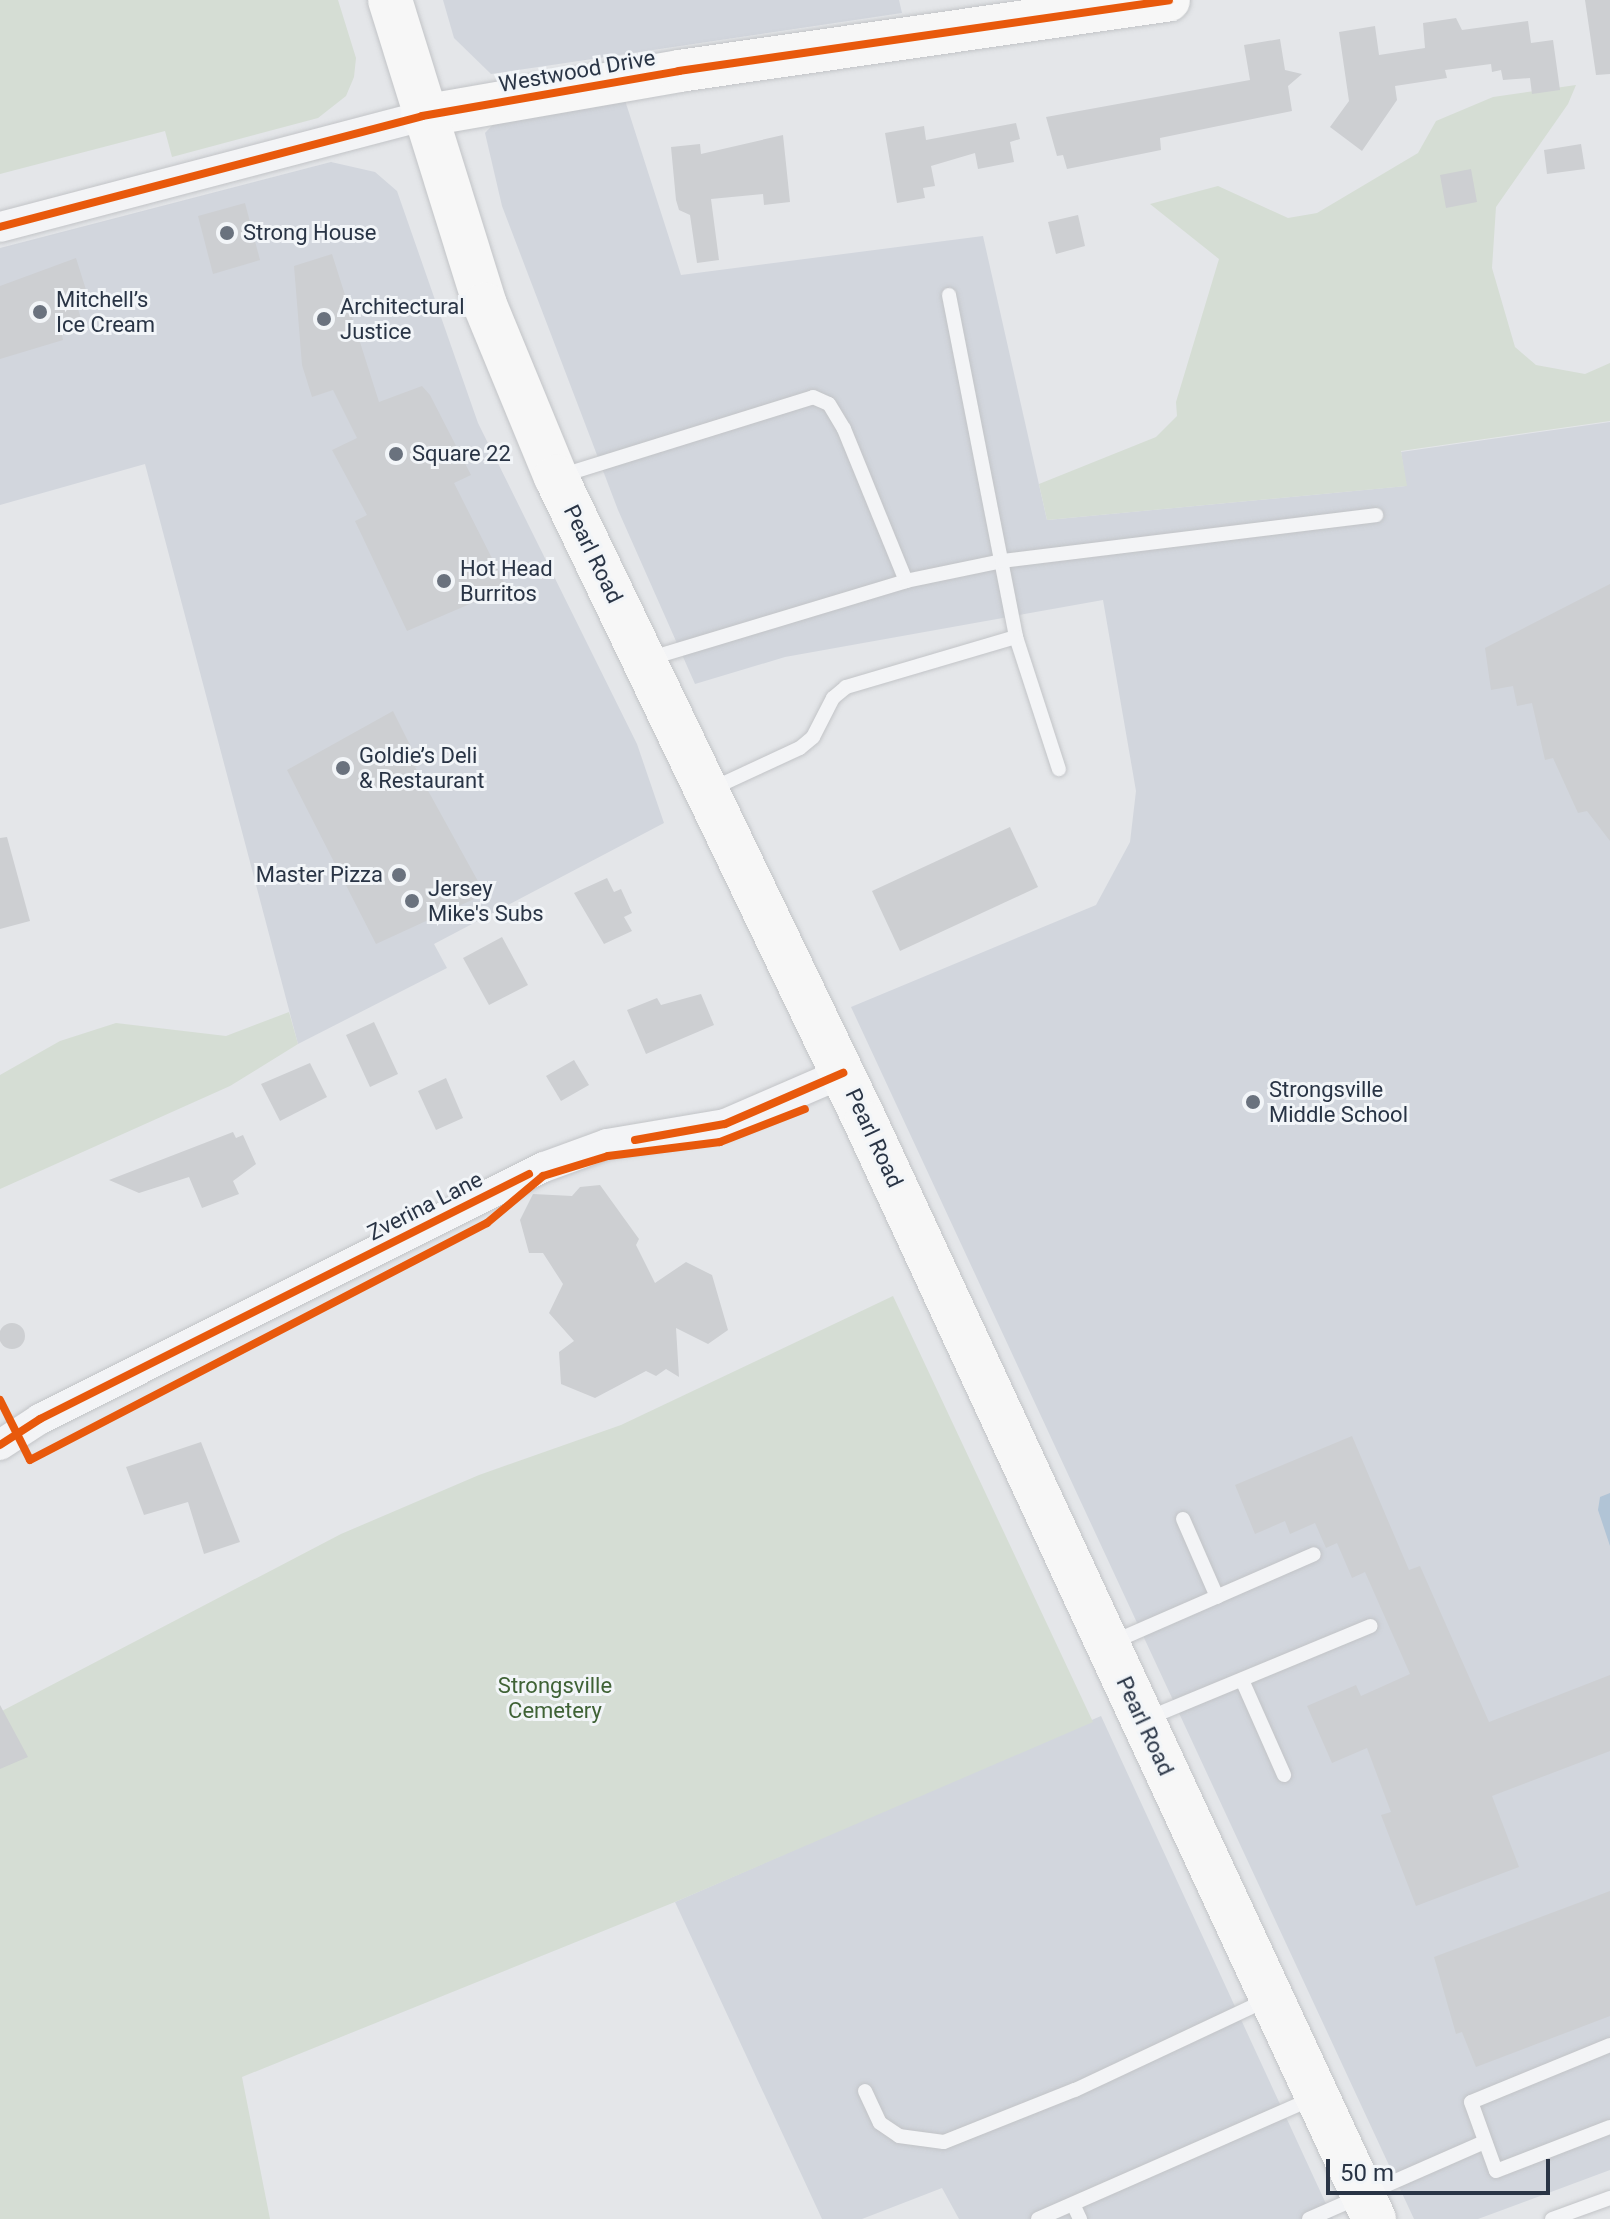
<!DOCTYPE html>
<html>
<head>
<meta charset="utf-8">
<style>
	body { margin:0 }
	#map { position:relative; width:1610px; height:2219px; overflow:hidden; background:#e4e6e9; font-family:Roboto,sans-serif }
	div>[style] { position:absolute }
	.built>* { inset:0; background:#d2d6dd }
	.green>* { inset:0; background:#d5ddd4 }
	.water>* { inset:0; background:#b1c4d6 }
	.building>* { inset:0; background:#cdcfd2 }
	.round { border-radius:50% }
	.roads { filter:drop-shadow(0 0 2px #c2c4c7) drop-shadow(0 0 2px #c2c4c7) }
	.lane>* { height:14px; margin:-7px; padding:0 7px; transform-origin:7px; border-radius:7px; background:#f3f4f6 }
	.street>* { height:30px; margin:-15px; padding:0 15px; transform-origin:15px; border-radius:15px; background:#f3f4f6 }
	.secondary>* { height:42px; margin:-21px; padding:0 21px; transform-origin:21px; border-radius:21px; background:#f7f7f7 }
	.primary>* { height:44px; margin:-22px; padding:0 22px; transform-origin:22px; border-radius:22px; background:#f7f7f7 }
	.cycleway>* { height:8px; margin:-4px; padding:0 4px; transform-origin:4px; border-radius:4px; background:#e8590c }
	.dots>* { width:22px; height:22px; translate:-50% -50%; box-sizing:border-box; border:4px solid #f2f5f8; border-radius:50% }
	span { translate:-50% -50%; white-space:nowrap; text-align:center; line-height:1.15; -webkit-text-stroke:6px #f2f5f8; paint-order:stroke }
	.street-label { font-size:22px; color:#293445 }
	.poi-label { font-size:22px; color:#293445 }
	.left { translate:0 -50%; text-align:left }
	.right { translate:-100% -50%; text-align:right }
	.park-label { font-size:22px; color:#3f6235 }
	.scale { position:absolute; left:1326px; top:2159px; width:224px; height:36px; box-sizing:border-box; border:4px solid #293445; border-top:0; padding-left:10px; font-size:24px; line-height:28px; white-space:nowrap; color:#293445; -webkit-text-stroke:6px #f2f5f8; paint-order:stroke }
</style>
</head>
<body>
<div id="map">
	<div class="built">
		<i style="clip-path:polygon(443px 0,899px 0,902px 13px,491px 74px,454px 38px)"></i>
		<i style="clip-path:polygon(623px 94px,681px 275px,983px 236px,1047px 520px,1406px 486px,1401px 452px,1610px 422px,1610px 2170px,1478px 2219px,1414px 2219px,851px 1007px,1096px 905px,1130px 842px,1136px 791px,1103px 600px,785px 657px,695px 684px,618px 510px,502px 206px,485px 133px,499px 118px)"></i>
		<i style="clip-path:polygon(331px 162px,375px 172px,397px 191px,478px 423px,637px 744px,664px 823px,434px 944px,447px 968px,298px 1044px,145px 464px,0 505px,0 248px)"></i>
		<i style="clip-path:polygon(1101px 1716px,1333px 2219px,959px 2219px,942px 2188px,862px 2219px,822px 2219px,675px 1902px)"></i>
	</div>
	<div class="green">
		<i style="clip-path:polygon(0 0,338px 0,356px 58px,354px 77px,346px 96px,318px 118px,172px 157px,165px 131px,0 174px)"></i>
		<i style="clip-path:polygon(1576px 85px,1568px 104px,1496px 207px,1492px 268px,1515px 347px,1536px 365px,1585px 374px,1610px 363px,1610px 421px,1401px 451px,1407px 486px,1047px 520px,1039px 484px,1156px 437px,1177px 416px,1176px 402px,1219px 259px,1150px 204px,1218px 186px,1288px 218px,1317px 213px,1418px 153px,1436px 121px,1493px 97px)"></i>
		<i style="clip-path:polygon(289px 1012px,298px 1044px,230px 1086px,0 1189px,0 1075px,60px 1041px,116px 1023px,226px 1036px)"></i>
		<i style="clip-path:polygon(893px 1296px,1093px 1722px,675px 1902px,242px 2077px,270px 2219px,0 2219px,0 1712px,341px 1534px,479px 1475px,621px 1425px)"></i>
	</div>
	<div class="water">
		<i style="clip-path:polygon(1610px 1493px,1610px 1546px,1598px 1510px,1600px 1497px)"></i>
	</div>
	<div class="building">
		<i style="clip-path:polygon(1585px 0,1610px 0,1610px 74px,1596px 75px)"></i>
		<i style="clip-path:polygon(1456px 18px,1462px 30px,1528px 21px,1531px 43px,1553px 40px,1560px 90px,1532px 94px,1530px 78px,1503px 80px,1501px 70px,1492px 72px,1491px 64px,1445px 70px,1447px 78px,1395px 86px,1397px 100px,1362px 151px,1330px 127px,1349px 101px,1339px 32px,1375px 26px,1379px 55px,1425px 48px,1423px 23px)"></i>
		<i style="clip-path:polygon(1280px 39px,1285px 70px,1302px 74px,1288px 86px,1292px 111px,1160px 138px,1161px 150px,1067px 169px,1063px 155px,1057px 156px,1046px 117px,1250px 80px,1244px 45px)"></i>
		<i style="clip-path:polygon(1016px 123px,1020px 139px,1010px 142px,1014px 162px,978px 169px,975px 153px,931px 166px,935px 186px,923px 188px,925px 198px,897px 203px,885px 133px,924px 126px,926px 140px)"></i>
		<i style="clip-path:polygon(783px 135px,790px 202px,764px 205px,763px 194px,711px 199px,719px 260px,697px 263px,690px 215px,679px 210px,676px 200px,671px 147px,700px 144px,701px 154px)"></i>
		<i style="clip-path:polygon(1581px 144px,1585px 169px,1547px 174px,1544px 150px)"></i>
		<i style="clip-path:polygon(1471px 169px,1477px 202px,1446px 208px,1440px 175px)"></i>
		<i style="clip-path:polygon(245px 203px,260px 260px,213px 274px,198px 216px)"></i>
		<i style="clip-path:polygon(1078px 215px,1085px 246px,1056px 254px,1048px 222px)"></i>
		<i style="clip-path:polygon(332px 254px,379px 402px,422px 386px,430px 395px,471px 475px,454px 483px,507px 588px,407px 631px,355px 521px,367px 515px,332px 450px,357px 438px,333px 390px,312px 397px,302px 365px,294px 266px)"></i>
		<i style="clip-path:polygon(76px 258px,87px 293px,74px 296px,84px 328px,62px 335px,63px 340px,0 359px,0 286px)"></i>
		<i style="clip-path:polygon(1610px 584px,1610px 841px,1587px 811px,1578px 813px,1553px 758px,1545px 760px,1532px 703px,1517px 706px,1513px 686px,1491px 690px,1485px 648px)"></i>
		<i style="clip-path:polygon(393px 711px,420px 765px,415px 767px,485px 894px,376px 944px,287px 770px)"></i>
		<i style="clip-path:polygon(1010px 827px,1038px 887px,900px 951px,872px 891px)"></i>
		<i style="clip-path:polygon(7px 837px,30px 921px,0 929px,0 838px)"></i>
		<i style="clip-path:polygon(607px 878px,614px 892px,621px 889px,632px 913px,624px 917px,632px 931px,604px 944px,574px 893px)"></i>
		<i style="clip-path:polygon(502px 937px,528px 985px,489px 1005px,463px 958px)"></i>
		<i style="clip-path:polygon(701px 994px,714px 1025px,646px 1054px,627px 1010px,657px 998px,661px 1005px)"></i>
		<i style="clip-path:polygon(374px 1022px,398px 1074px,370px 1087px,346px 1035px)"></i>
		<i style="clip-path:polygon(574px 1060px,589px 1085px,561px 1101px,546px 1076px)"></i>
		<i style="clip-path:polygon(310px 1063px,327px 1097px,280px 1121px,261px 1084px)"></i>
		<i style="clip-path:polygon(446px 1078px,463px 1118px,436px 1130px,418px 1091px)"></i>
		<i style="clip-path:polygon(233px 1132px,236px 1138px,243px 1135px,256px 1164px,233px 1181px,239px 1194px,202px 1208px,189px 1177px,139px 1193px,109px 1180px)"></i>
		<i style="clip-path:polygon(600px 1185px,639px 1239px,636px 1245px,655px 1283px,686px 1262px,712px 1275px,728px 1330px,708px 1344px,676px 1328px,679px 1377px,666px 1369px,656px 1376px,646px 1371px,595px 1398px,561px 1384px,559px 1352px,574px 1341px,549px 1313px,563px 1284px,543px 1253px,529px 1253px,520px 1220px,533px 1194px,572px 1196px,580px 1187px)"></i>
		<i class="round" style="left:-1px;top:1323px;width:26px;height:26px"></i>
		<i style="clip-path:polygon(1352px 1436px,1409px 1570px,1420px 1566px,1489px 1722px,1610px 1675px,1610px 1751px,1492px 1796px,1519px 1867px,1416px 1906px,1381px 1815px,1391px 1812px,1367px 1748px,1332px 1763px,1307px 1706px,1356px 1685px,1361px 1696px,1410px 1674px,1365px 1572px,1352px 1578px,1337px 1543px,1326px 1548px,1315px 1523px,1290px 1534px,1285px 1521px,1255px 1534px,1235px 1485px)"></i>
		<i style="clip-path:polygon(201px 1442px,240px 1542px,204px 1554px,188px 1502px,144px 1515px,126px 1467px)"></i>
		<i style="clip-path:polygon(0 1705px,28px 1757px,0 1769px)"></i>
		<i style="clip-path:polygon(1610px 1891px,1610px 2016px,1476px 2067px,1462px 2032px,1456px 2034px,1434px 1957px)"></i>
	</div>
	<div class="roads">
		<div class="lane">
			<i style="left:949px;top:295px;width:349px;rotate:78.9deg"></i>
			<i style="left:1016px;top:637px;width:139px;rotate:72deg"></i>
			<i style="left:560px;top:476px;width:265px;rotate:-17.3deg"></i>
			<i style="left:813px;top:397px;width:17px;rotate:24deg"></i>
			<i style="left:829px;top:404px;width:29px;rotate:59deg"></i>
			<i style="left:844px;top:429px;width:164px;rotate:67.8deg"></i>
			<i style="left:648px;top:659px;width:270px;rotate:-16.8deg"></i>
			<i style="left:906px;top:581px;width:98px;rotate:-11.8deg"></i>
			<i style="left:1002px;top:561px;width:377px;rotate:-7deg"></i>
			<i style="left:718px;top:786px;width:90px;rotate:-24.9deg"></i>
			<i style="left:800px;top:748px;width:17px;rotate:-40deg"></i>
			<i style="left:813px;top:737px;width:44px;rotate:-62.9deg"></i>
			<i style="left:833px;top:698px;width:17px;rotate:-40deg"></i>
			<i style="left:846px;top:687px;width:177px;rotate:-16.4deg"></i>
			<i style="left:1183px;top:1519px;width:85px;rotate:66.4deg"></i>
			<i style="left:1113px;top:1642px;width:219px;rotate:-23.6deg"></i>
			<i style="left:1242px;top:1680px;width:104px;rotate:66.1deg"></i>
			<i style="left:1146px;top:1719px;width:243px;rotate:-22.5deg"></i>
			<i style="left:1610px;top:2045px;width:150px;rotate:157.7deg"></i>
			<i style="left:1471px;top:2102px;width:73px;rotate:70.1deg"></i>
			<i style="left:1496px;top:2171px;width:122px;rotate:-21.1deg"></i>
			<i style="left:865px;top:2091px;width:35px;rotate:65deg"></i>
			<i style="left:880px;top:2123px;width:23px;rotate:34deg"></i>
			<i style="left:899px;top:2136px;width:45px;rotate:7.6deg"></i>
			<i style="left:944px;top:2142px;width:141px;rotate:-21.7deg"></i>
			<i style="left:1075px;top:2090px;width:213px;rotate:-25.2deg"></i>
			<i style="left:1073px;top:2204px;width:17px;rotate:65deg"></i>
			<i style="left:1038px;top:2219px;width:300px;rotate:-23.7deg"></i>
			<i style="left:1309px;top:2219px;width:189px;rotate:-23.7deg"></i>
			<i style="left:1552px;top:2219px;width:62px;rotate:-19.9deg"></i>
		</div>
		<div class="street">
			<i style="left:0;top:227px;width:436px;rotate:-14.7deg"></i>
			<i style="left:0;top:1445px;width:48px;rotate:-33deg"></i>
			<i style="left:40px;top:1419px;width:563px;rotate:-26.57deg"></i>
			<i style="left:544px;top:1167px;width:67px;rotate:-20.1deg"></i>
			<i style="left:607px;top:1144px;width:120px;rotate:-9.6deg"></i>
			<i style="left:725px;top:1124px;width:129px;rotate:-23.4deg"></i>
		</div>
		<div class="secondary">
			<i style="left:422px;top:116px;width:261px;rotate:-9.9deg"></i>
			<i style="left:679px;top:71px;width:495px;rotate:-8.2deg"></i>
		</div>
		<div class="primary">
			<i style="left:390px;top:0;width:319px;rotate:72.7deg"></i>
			<i style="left:485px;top:305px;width:186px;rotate:67.6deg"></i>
			<i style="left:556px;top:477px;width:717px;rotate:64.36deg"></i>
			<i style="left:866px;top:1123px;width:1208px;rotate:65.13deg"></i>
		</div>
	</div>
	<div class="cycleway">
		<i style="left:0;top:227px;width:436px;rotate:-14.7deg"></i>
		<i style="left:422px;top:116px;width:261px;rotate:-9.9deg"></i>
		<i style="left:679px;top:71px;width:495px;rotate:-8.2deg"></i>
		<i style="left:635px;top:1140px;width:91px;rotate:-10.1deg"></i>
		<i style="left:725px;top:1124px;width:129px;rotate:-23.4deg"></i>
		<i style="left:0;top:1400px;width:67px;rotate:63.4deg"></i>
		<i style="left:30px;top:1460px;width:515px;rotate:-27.41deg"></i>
		<i style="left:487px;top:1223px;width:73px;rotate:-40deg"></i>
		<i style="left:543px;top:1176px;width:68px;rotate:-17.1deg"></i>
		<i style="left:608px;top:1156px;width:113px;rotate:-7.1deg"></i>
		<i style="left:720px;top:1142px;width:91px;rotate:-21.2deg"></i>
		<i style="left:0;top:1445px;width:48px;rotate:-33deg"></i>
		<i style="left:40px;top:1419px;width:547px;rotate:-26.61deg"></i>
	</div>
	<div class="dots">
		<i style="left:227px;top:233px;background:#6a727e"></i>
		<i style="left:40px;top:312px;background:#6a727e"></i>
		<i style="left:324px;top:319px;background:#6a727e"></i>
		<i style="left:396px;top:454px;background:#6a727e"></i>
		<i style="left:444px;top:581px;background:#6a727e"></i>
		<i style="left:343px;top:768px;background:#6a727e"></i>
		<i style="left:399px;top:875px;background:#6a727e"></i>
		<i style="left:412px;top:901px;background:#6a727e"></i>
		<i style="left:1253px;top:1102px;background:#6a727e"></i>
	</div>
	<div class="street-label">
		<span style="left:577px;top:71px;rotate:-10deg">Westwood Drive</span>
		<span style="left:593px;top:554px;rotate:64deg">Pearl Road</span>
		<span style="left:874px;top:1138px;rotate:65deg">Pearl Road</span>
		<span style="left:425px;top:1206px;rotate:-27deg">Zverina Lane</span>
		<span style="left:1145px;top:1726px;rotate:65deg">Pearl Road</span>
	</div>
	<div class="poi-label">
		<span class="left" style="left:243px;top:233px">Strong House</span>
		<span class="left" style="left:56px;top:312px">Mitchell’s<br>Ice Cream</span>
		<span class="left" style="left:340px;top:319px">Architectural<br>Justice</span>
		<span class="left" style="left:412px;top:454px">Square 22</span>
		<span class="left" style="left:460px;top:581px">Hot Head<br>Burritos</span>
		<span class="left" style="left:359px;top:768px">Goldie’s Deli<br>&amp; Restaurant</span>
		<span class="right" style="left:383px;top:875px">Master Pizza</span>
		<span class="left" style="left:428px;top:901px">Jersey<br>Mike's Subs</span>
		<span class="left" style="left:1269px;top:1102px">Strongsville<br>Middle School</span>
	</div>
	<div class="park-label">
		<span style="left:555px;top:1698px">Strongsville<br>Cemetery</span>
	</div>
	<div class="scale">50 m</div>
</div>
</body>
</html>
